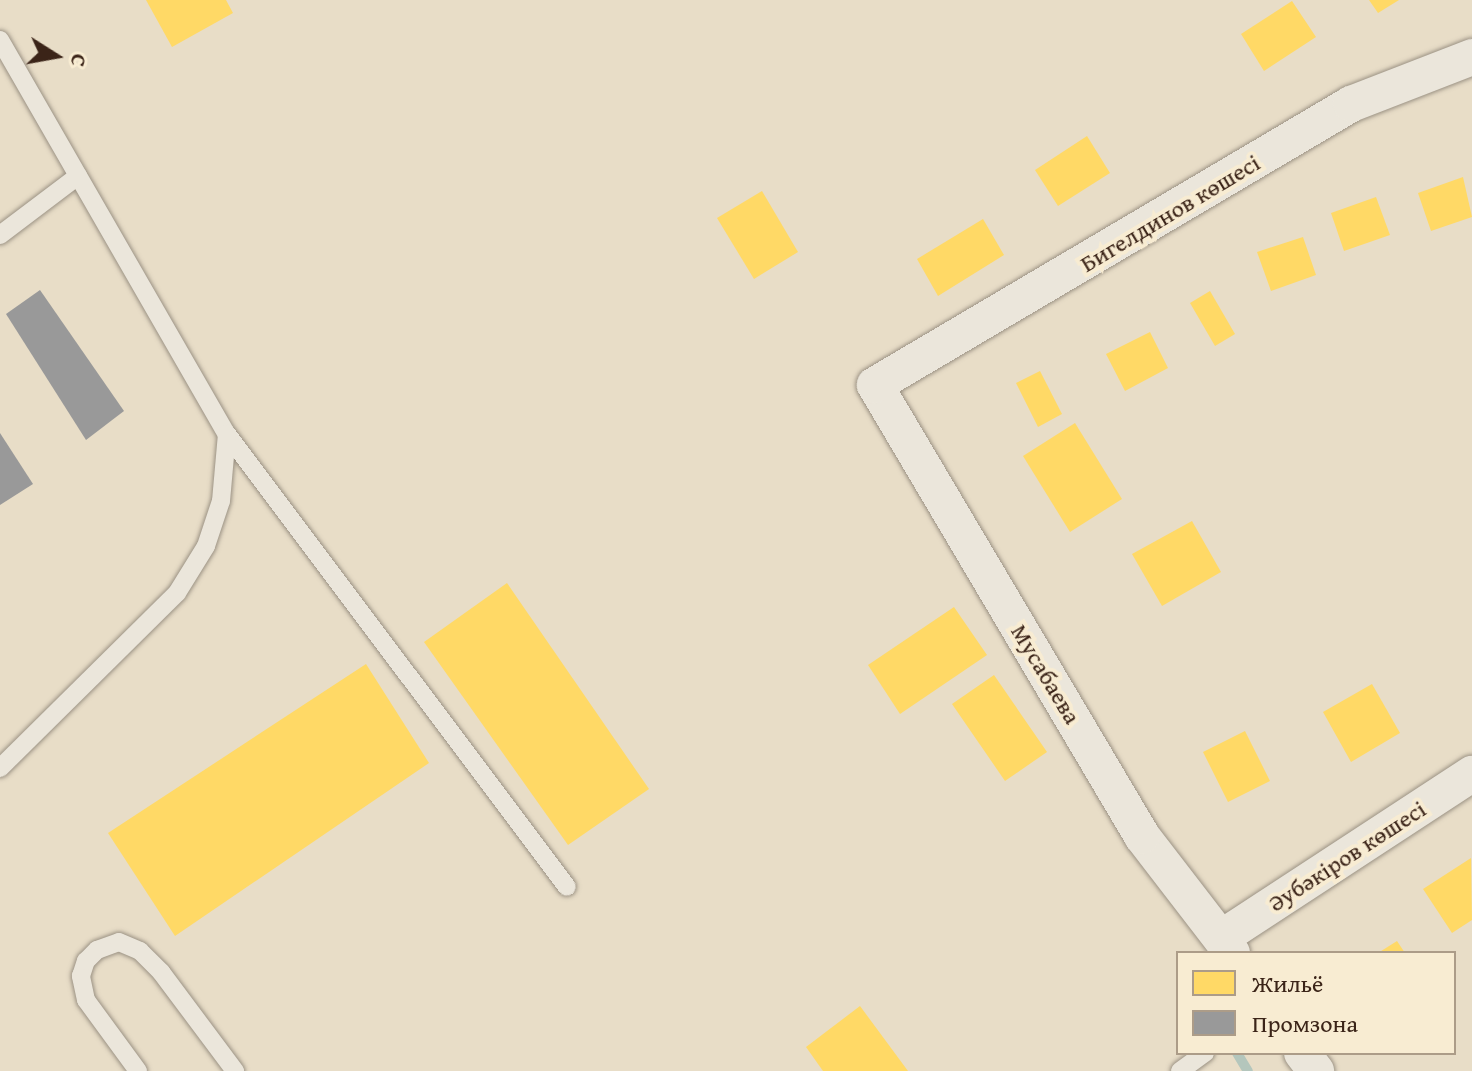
<!DOCTYPE html>
<html>
<head>
<meta charset="utf-8">
<style>
	body { margin:0 }
	#map { position:relative; width:1472px; height:1071px; overflow:hidden; background:#e8ddc7; font-family:"Gentium Book Plus",serif }
	div>[style] { position:absolute }
	.homes>* { inset:0; background:#ffd966 }
	.industry>* { inset:0; background:#999 }
	.stream>* { height:10px; margin:-5px; padding:0 5px; transform-origin:5px; border-radius:5px; background:#b4c6bc }
	.roads { filter:drop-shadow(0 0 2px #9b9284) drop-shadow(0 0 2px #9b9284) }
	.lane>* { height:18px; margin:-9px; padding:0 9px; transform-origin:9px; border-radius:9px; background:#ebe6db }
	.street>* { height:36px; margin:-18px; padding:0 18px; transform-origin:18px; border-radius:18px; background:#ebe6db }
	span { translate:-50% -50%; white-space:nowrap; text-align:center; line-height:1.15; -webkit-text-stroke:8px #f8ecd2; paint-order:stroke }
	.street-label { font-size:24px; color:#3b2418 }
	.legend { position:absolute; left:1176px; top:951px; width:280px; height:104px; box-sizing:border-box; background:#f8ecd2; border:2px solid #ac9c88; margin:0; padding:10px 14px; list-style:none; font-size:24px; color:#3b2418 }
	.legend li { display:flex; align-items:center; gap:16px; height:40px }
	.legend b { width:40px; border:2px solid #ac9c88 }
	.north { position:absolute; left:16px; top:16px; width:80px; height:80px; -webkit-text-stroke:6px #f8ecd2; paint-order:stroke; rotate:101deg; font-size:22px; font-weight:700; line-height:32px; text-align:center; color:#3b2418 }
	.north::after { content:''; display:block; margin:auto; width:28px; height:36px; background:#3b2418; clip-path:polygon(50% 0,100% 100%,50% 72%,0 100%) }
</style>
</head>
<body>
<div id="map">
	<div class="homes">
		<i style="clip-path:polygon(146px 0,226px 0,233px 13px,172px 47px)"></i>
		<i style="clip-path:polygon(1369px 0,1399px 0,1378px 13px)"></i>
		<i style="clip-path:polygon(1292px 1px,1316px 37px,1264px 71px,1241px 34px)"></i>
		<i style="clip-path:polygon(1087px 136px,1110px 173px,1058px 206px,1035px 170px)"></i>
		<i style="clip-path:polygon(1463px 177px,1472px 217px,1431px 231px,1418px 193px)"></i>
		<i style="clip-path:polygon(762px 191px,798px 252px,754px 279px,717px 218px)"></i>
		<i style="clip-path:polygon(1376px 197px,1390px 235px,1344px 251px,1331px 213px)"></i>
		<i style="clip-path:polygon(983px 219px,1004px 255px,938px 296px,917px 259px)"></i>
		<i style="clip-path:polygon(1303px 237px,1316px 275px,1271px 291px,1257px 252px)"></i>
		<i style="clip-path:polygon(1210px 291px,1235px 334px,1215px 346px,1190px 303px)"></i>
		<i style="clip-path:polygon(1150px 332px,1168px 368px,1125px 391px,1106px 354px)"></i>
		<i style="clip-path:polygon(1040px 371px,1062px 414px,1038px 427px,1016px 383px)"></i>
		<i style="clip-path:polygon(1075px 423px,1122px 499px,1070px 532px,1023px 456px)"></i>
		<i style="clip-path:polygon(1192px 521px,1221px 572px,1162px 606px,1132px 554px)"></i>
		<i style="clip-path:polygon(507px 583px,649px 789px,568px 845px,424px 642px)"></i>
		<i style="clip-path:polygon(954px 607px,987px 655px,900px 714px,868px 665px)"></i>
		<i style="clip-path:polygon(366px 664px,429px 763px,175px 936px,108px 833px)"></i>
		<i style="clip-path:polygon(994px 675px,1047px 752px,1005px 781px,952px 704px)"></i>
		<i style="clip-path:polygon(1372px 684px,1400px 733px,1351px 762px,1323px 712px)"></i>
		<i style="clip-path:polygon(1245px 731px,1270px 781px,1228px 802px,1203px 752px)"></i>
		<i style="clip-path:polygon(1471px 858px,1472px 920px,1452px 933px,1423px 889px)"></i>
		<i style="clip-path:polygon(1397px 941px,1405px 953px,1378px 953px)"></i>
		<i style="clip-path:polygon(860px 1006px,908px 1071px,823px 1071px,806px 1047px)"></i>
	</div>
	<div class="industry">
		<i style="clip-path:polygon(40px 290px,124px 411px,86px 440px,6px 314px)"></i>
		<i style="clip-path:polygon(0 433px,33px 484px,0 505px)"></i>
	</div>
	<div class="stream">
		<i style="left:1237px;top:1053px;width:21px;rotate:59deg"></i>
	</div>
	<div class="roads">
		<div class="lane">
			<i style="left:0;top:40px;width:455px;rotate:60.1deg"></i>
			<i style="left:227px;top:434px;width:566px;rotate:53.11deg"></i>
			<i style="left:0;top:235px;width:98px;rotate:-37.1deg"></i>
			<i style="left:0;top:768px;width:249px;rotate:-44.7deg"></i>
			<i style="left:177px;top:593px;width:55px;rotate:-58.3deg"></i>
			<i style="left:206px;top:546px;width:47px;rotate:-71.6deg"></i>
			<i style="left:221px;top:501px;width:67px;rotate:-84.9deg"></i>
			<i style="left:138px;top:1071px;width:88px;rotate:-126.2deg"></i>
			<i style="left:86px;top:1000px;width:25px;rotate:-102deg"></i>
			<i style="left:81px;top:976px;width:16px;rotate:-72deg"></i>
			<i style="left:86px;top:961px;width:16px;rotate:-45deg"></i>
			<i style="left:97px;top:950px;width:23px;rotate:-20deg"></i>
			<i style="left:119px;top:942px;width:23px;rotate:23deg"></i>
			<i style="left:140px;top:951px;width:30px;rotate:45deg"></i>
			<i style="left:161px;top:972px;width:124px;rotate:53.2deg"></i>
			<i style="left:1180px;top:1071px;width:31px;rotate:-36deg"></i>
		</div>
		<div class="street">
			<i style="left:1221px;top:938px;width:300px;rotate:-33.2deg"></i>
			<i style="left:1232px;top:953px;width:148px;rotate:-127.6deg"></i>
			<i style="left:1142px;top:836px;width:524px;rotate:-120.63deg"></i>
			<i style="left:875px;top:385px;width:553px;rotate:-30.55deg"></i>
			<i style="left:1351px;top:104px;width:130px;rotate:-21.2deg"></i>
			<i style="left:1302px;top:1053px;width:23px;rotate:52deg"></i>
		</div>
	</div>
	<div class="street-label">
		<span style="left:1170px;top:213px;rotate:-31deg">Бигелдинов көшесі</span>
		<span style="left:1046px;top:674px;rotate:59deg">Мусабаева</span>
		<span style="left:1347px;top:856px;rotate:-33deg">Әубәкіров көшесі</span>
	</div>
	<ul class="legend">
	<li><b style="height:22px;background:#ffd966"></b>Жильё</li>
	<li><b style="height:22px;background:#999"></b>Промзона</li>
	</ul>
	<div class="north">С</div>
</div>
</body>
</html>
